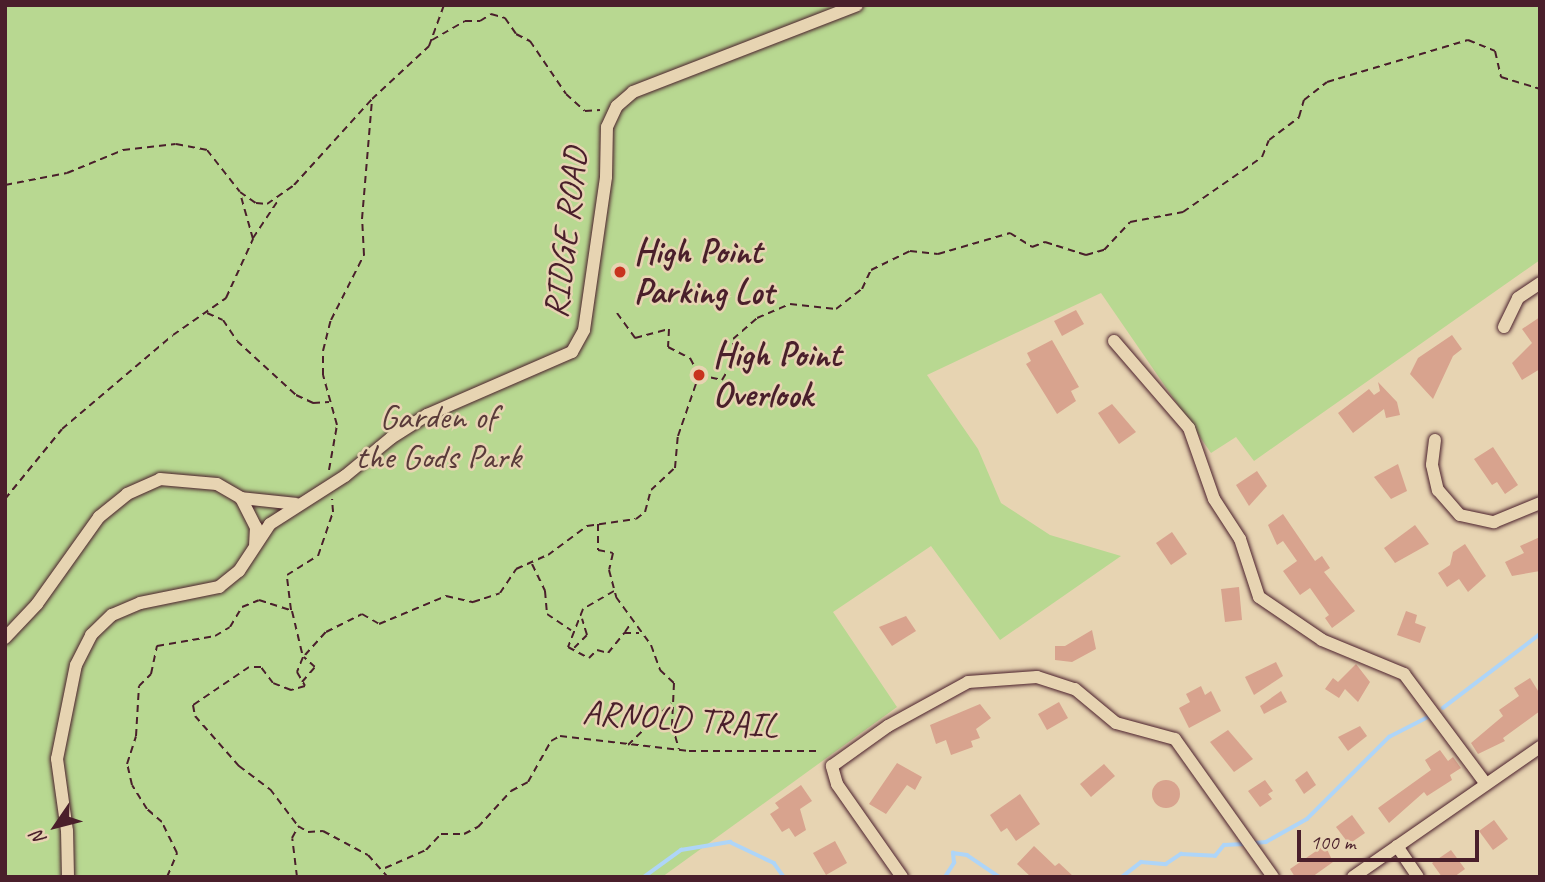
<!DOCTYPE html>
<html>
<head>
<meta charset="utf-8">
<style>
	body { margin:0 }
	#map { position:relative; width:1545px; height:882px; overflow:hidden; background:#e7d4b2; font-family:Caveat,sans-serif }
	div>[style] { position:absolute }
	.green>* { inset:0; background:#b8d891 }
	.stream>* { height:3.5px; margin:-1.75px; padding:0 1.75px; transform-origin:1.75px; border-radius:1.75px; background:#aed5f8 }
	.building>* { inset:0; background:#d8a38e }
	.round { border-radius:50% }
	.path>* { height:2px; margin-top:-1px; transform-origin:0; background:repeating-linear-gradient(90deg,#4a1f2b 0 7px,transparent 0 12px) }
	.roads { filter:drop-shadow(0 0 2px #4a1f2b) drop-shadow(0 0 2px #4a1f2b) }
	.minor>* { height:12px; margin:-6px; padding:0 6px; transform-origin:6px; border-radius:6px; background:#e7d4b2 }
	.dots>* { width:19px; height:19px; translate:-50% -50%; box-sizing:border-box; border:4px solid #e7d4b2; border-radius:50% }
	span { translate:-50% -50%; white-space:nowrap; text-align:center; line-height:1.15; -webkit-text-stroke:5px #e7d4b2; paint-order:stroke }
	.street-label { font-size:35px; color:#4a1f2b }
	.poi-label { font-size:35px; color:#4a1f2b; font-weight:700 }
	.left { translate:0 -50%; text-align:left }
	.park-label { font-size:35px; color:#5a3b3a }
	.frame { position:absolute; inset:0; border:7px solid #4a1f2b; pointer-events:none }
	.north { position:absolute; left:21px; top:791px; width:70px; height:70px; -webkit-text-stroke:5px #e7d4b2; paint-order:stroke; rotate:235deg; font-size:19px; font-weight:700; line-height:28px; text-align:center; color:#4a1f2b }
	.north::after { content:''; display:block; margin:auto; width:24px; height:32px; background:#4a1f2b; clip-path:polygon(50% 0,100% 100%,50% 72%,0 100%) }
	.scale { position:absolute; left:1297px; top:830px; width:182px; height:32px; box-sizing:border-box; border:4px solid #4a1f2b; border-top:0; padding-left:9px; font-size:21px; line-height:24px; white-space:nowrap; color:#4a1f2b; -webkit-text-stroke:5px #e7d4b2; paint-order:stroke }
</style>
</head>
<body>
<div id="map">
	<div class="green">
		<i style="clip-path:polygon(5px 5px,1540px 5px,1540px 260px,1254px 461px,1236px 437px,1211px 453px,1101px 293px,927px 375px,978px 449px,1001px 503px,1050px 535px,1121px 556px,1000px 640px,931px 546px,833px 612px,897px 707px,662px 877px,5px 877px)"></i>
	</div>
	<div class="stream">
		<i style="left:1443px;top:708px;width:122px;rotate:-37.3deg"></i>
		<i style="left:1255px;top:843px;width:11px;rotate:-5deg"></i>
		<i style="left:1266px;top:842px;width:47px;rotate:-29.3deg"></i>
		<i style="left:1307px;top:819px;width:116px;rotate:-45deg"></i>
		<i style="left:1389px;top:737px;width:44px;rotate:-27.1deg"></i>
		<i style="left:644px;top:877px;width:46px;rotate:-36.1deg"></i>
		<i style="left:681px;top:850px;width:50px;rotate:-9.3deg"></i>
		<i style="left:730px;top:842px;width:49px;rotate:25.5deg"></i>
		<i style="left:774px;top:863px;width:17px;rotate:54deg"></i>
		<i style="left:945px;top:877px;width:17px;rotate:-57deg"></i>
		<i style="left:954px;top:863px;width:10px;rotate:-96deg"></i>
		<i style="left:953px;top:853px;width:14px;rotate:8deg"></i>
		<i style="left:967px;top:855px;width:40px;rotate:34deg"></i>
		<i style="left:1122px;top:877px;width:24px;rotate:-38deg"></i>
		<i style="left:1141px;top:862px;width:25px;rotate:5deg"></i>
		<i style="left:1166px;top:864px;width:18px;rotate:-34deg"></i>
		<i style="left:1181px;top:854px;width:34px;rotate:3deg"></i>
		<i style="left:1215px;top:856px;width:14px;rotate:-51deg"></i>
		<i style="left:1224px;top:845px;width:20px;rotate:-3deg"></i>
	</div>
	<div class="building">
		<i style="clip-path:polygon(1076px 310px,1084px 324px,1062px 336px,1054px 321px)"></i>
		<i style="clip-path:polygon(1540px 317px,1540px 369px,1522px 380px,1512px 363px,1532px 343px,1522px 329px)"></i>
		<i style="clip-path:polygon(1452px 335px,1462px 349px,1453px 356px,1433px 399px,1410px 374px,1418px 358px)"></i>
		<i style="clip-path:polygon(1052px 340px,1079px 387px,1071px 391px,1076px 401px,1057px 414px,1026px 364px,1031px 361px,1027px 353px)"></i>
		<i style="clip-path:polygon(1378px 382px,1397px 402px,1400px 415px,1386px 418px,1384px 409px,1353px 433px,1338px 413px,1369px 389px,1374px 395px,1380px 391px)"></i>
		<i style="clip-path:polygon(1112px 404px,1136px 432px,1119px 444px,1098px 413px)"></i>
		<i style="clip-path:polygon(1493px 447px,1518px 485px,1505px 494px,1497px 482px,1492px 485px,1474px 459px)"></i>
		<i style="clip-path:polygon(1398px 464px,1407px 491px,1391px 499px,1374px 477px)"></i>
		<i style="clip-path:polygon(1257px 471px,1267px 486px,1249px 506px,1236px 485px)"></i>
		<i style="clip-path:polygon(1283px 514px,1315px 561px,1322px 556px,1330px 568px,1324px 572px,1355px 611px,1332px 628px,1325px 618px,1329px 615px,1310px 588px,1300px 595px,1283px 571px,1297px 561px,1283px 541px,1277px 545px,1268px 525px)"></i>
		<i style="clip-path:polygon(1415px 525px,1429px 544px,1395px 563px,1384px 548px)"></i>
		<i style="clip-path:polygon(1172px 532px,1187px 554px,1171px 565px,1156px 543px)"></i>
		<i style="clip-path:polygon(1540px 537px,1540px 571px,1512px 576px,1505px 562px,1524px 553px,1520px 546px)"></i>
		<i style="clip-path:polygon(1465px 544px,1486px 576px,1468px 592px,1459px 579px,1447px 587px,1438px 573px,1450px 565px,1453px 552px)"></i>
		<i style="clip-path:polygon(1239px 587px,1242px 620px,1225px 622px,1221px 589px)"></i>
		<i style="clip-path:polygon(1406px 611px,1417px 615px,1415px 623px,1426px 627px,1420px 643px,1397px 635px)"></i>
		<i style="clip-path:polygon(906px 616px,916px 631px,892px 646px,879px 627px)"></i>
		<i style="clip-path:polygon(1092px 630px,1096px 649px,1072px 662px,1055px 660px,1055px 646px,1065px 646px)"></i>
		<i style="clip-path:polygon(1276px 662px,1283px 676px,1254px 695px,1245px 677px)"></i>
		<i style="clip-path:polygon(1356px 664px,1370px 682px,1358px 702px,1345px 689px,1339px 698px,1325px 689px,1333px 678px,1338px 682px)"></i>
		<i style="clip-path:polygon(1530px 678px,1540px 694px,1540px 711px,1503px 738px,1505px 741px,1478px 754px,1471px 743px,1503px 716px,1499px 710px,1519px 696px,1514px 688px)"></i>
		<i style="clip-path:polygon(1201px 686px,1205px 695px,1211px 691px,1221px 711px,1189px 728px,1179px 708px,1190px 702px,1186px 694px)"></i>
		<i style="clip-path:polygon(1281px 691px,1287px 702px,1264px 714px,1260px 706px)"></i>
		<i style="clip-path:polygon(1059px 702px,1068px 718px,1047px 730px,1038px 714px)"></i>
		<i style="clip-path:polygon(980px 704px,991px 718px,976px 729px,980px 738px,971px 741px,973px 747px,951px 755px,946px 740px,936px 744px,930px 725px)"></i>
		<i style="clip-path:polygon(1360px 726px,1367px 736px,1348px 751px,1338px 737px)"></i>
		<i style="clip-path:polygon(1228px 730px,1253px 759px,1234px 772px,1210px 742px)"></i>
		<i style="clip-path:polygon(1440px 750px,1448px 761px,1453px 757px,1461px 768px,1450px 775px,1452px 780px,1427px 796px,1424px 792px,1389px 823px,1378px 808px,1431px 770px,1425px 760px)"></i>
		<i style="clip-path:polygon(897px 763px,922px 777px,915px 790px,907px 785px,886px 814px,869px 804px)"></i>
		<i style="clip-path:polygon(1104px 764px,1115px 776px,1091px 797px,1080px 784px)"></i>
		<i style="clip-path:polygon(1307px 771px,1316px 785px,1304px 794px,1295px 780px)"></i>
		<i style="clip-path:polygon(1265px 780px,1273px 791px,1268px 794px,1272px 799px,1260px 807px,1248px 791px)"></i>
		<i class="round" style="left:1152px;top:780px;width:28px;height:28px"></i>
		<i style="clip-path:polygon(801px 785px,812px 801px,800px 809px,806px 830px,795px 837px,789px 828px,782px 832px,770px 814px,779px 808px,775px 803px)"></i>
		<i style="clip-path:polygon(1020px 794px,1040px 824px,1016px 841px,1007px 828px,1001px 832px,990px 815px)"></i>
		<i style="clip-path:polygon(1352px 815px,1365px 833px,1349px 844px,1336px 827px)"></i>
		<i style="clip-path:polygon(1494px 820px,1508px 839px,1493px 850px,1479px 831px)"></i>
		<i style="clip-path:polygon(835px 841px,847px 863px,826px 875px,813px 853px)"></i>
		<i style="clip-path:polygon(1325px 845px,1333px 862px,1312px 877px,1295px 877px,1290px 869px)"></i>
		<i style="clip-path:polygon(1034px 846px,1055px 866px,1059px 863px,1074px 877px,1031px 877px,1017px 864px)"></i>
		<i style="clip-path:polygon(1451px 850px,1465px 869px,1454px 877px,1442px 877px,1432px 863px)"></i>
	</div>
	<div class="path">
		<i style="left:432px;top:40px;width:38px;rotate:-30deg"></i>
		<i style="left:465px;top:21px;width:15px"></i>
		<i style="left:480px;top:21px;width:13px;rotate:-32deg"></i>
		<i style="left:491px;top:14px;width:15px;rotate:16deg"></i>
		<i style="left:505px;top:18px;width:19px;rotate:55deg"></i>
		<i style="left:516px;top:34px;width:16px;rotate:27deg"></i>
		<i style="left:530px;top:41px;width:64px;rotate:55.8deg"></i>
		<i style="left:566px;top:94px;width:25px;rotate:42deg"></i>
		<i style="left:585px;top:111px;width:15px;rotate:-4deg"></i>
		<i style="left:5px;top:185px;width:63px;rotate:-11deg"></i>
		<i style="left:67px;top:173px;width:61px;rotate:-22.3deg"></i>
		<i style="left:123px;top:150px;width:53px;rotate:-6.5deg"></i>
		<i style="left:176px;top:144px;width:32px;rotate:11deg"></i>
		<i style="left:207px;top:150px;width:53px;rotate:51.8deg"></i>
		<i style="left:240px;top:192px;width:19px;rotate:35deg"></i>
		<i style="left:256px;top:203px;width:11px;rotate:5deg"></i>
		<i style="left:267px;top:204px;width:33px;rotate:-35deg"></i>
		<i style="left:294px;top:185px;width:116px;rotate:-47.8deg"></i>
		<i style="left:372px;top:99px;width:78px;rotate:-42.9deg"></i>
		<i style="left:429px;top:46px;width:44px;rotate:-69.9deg"></i>
		<i style="left:253px;top:238px;width:43px;rotate:-56.3deg"></i>
		<i style="left:207px;top:313px;width:17px;rotate:24deg"></i>
		<i style="left:223px;top:320px;width:25px;rotate:56deg"></i>
		<i style="left:237px;top:341px;width:80px;rotate:42.5deg"></i>
		<i style="left:296px;top:395px;width:19px;rotate:25deg"></i>
		<i style="left:313px;top:403px;width:16px;rotate:-4deg"></i>
		<i style="left:617px;top:313px;width:31px;rotate:54deg"></i>
		<i style="left:635px;top:338px;width:35px;rotate:-15deg"></i>
		<i style="left:669px;top:329px;width:18px;rotate:93deg"></i>
		<i style="left:668px;top:347px;width:25px;rotate:27deg"></i>
		<i style="left:690px;top:358px;width:19px;rotate:62deg"></i>
		<i style="left:699px;top:375px;width:24px;rotate:12deg"></i>
		<i style="left:722px;top:380px;width:21px;rotate:-59deg"></i>
		<i style="left:733px;top:362px;width:23px;rotate:-90deg"></i>
		<i style="left:733px;top:339px;width:32px;rotate:-41deg"></i>
		<i style="left:757px;top:318px;width:36px;rotate:-23deg"></i>
		<i style="left:790px;top:304px;width:46px;rotate:6.2deg"></i>
		<i style="left:836px;top:309px;width:33px;rotate:-38deg"></i>
		<i style="left:862px;top:289px;width:21px;rotate:-65deg"></i>
		<i style="left:871px;top:270px;width:43px;rotate:-26deg"></i>
		<i style="left:910px;top:251px;width:28px;rotate:6deg"></i>
		<i style="left:938px;top:254px;width:75px;rotate:-16.3deg"></i>
		<i style="left:1010px;top:233px;width:26px;rotate:32deg"></i>
		<i style="left:1032px;top:247px;width:14px;rotate:-21deg"></i>
		<i style="left:1045px;top:242px;width:43px;rotate:17.6deg"></i>
		<i style="left:1086px;top:255px;width:19px;rotate:-16deg"></i>
		<i style="left:1104px;top:250px;width:38px;rotate:-47deg"></i>
		<i style="left:1130px;top:222px;width:54px;rotate:-10.7deg"></i>
		<i style="left:1183px;top:212px;width:96px;rotate:-34.8deg"></i>
		<i style="left:1262px;top:157px;width:18px;rotate:-68deg"></i>
		<i style="left:1269px;top:140px;width:38px;rotate:-37deg"></i>
		<i style="left:1299px;top:117px;width:18px;rotate:-74deg"></i>
		<i style="left:1304px;top:100px;width:29px;rotate:-38deg"></i>
		<i style="left:1327px;top:82px;width:147px;rotate:-16.6deg"></i>
		<i style="left:1468px;top:40px;width:29px;rotate:22deg"></i>
		<i style="left:1495px;top:51px;width:27px;rotate:77deg"></i>
		<i style="left:1501px;top:77px;width:41px;rotate:17.1deg"></i>
		<i style="left:329px;top:470px;width:46px;rotate:-79.9deg"></i>
		<i style="left:337px;top:425px;width:52px;rotate:-105.6deg"></i>
		<i style="left:323px;top:375px;width:24px;rotate:-90deg"></i>
		<i style="left:323px;top:351px;width:32px;rotate:-76deg"></i>
		<i style="left:331px;top:320px;width:73px;rotate:-63.1deg"></i>
		<i style="left:364px;top:255px;width:36px;rotate:-93deg"></i>
		<i style="left:362px;top:219px;width:118px;rotate:-85.2deg"></i>
		<i style="left:5px;top:499px;width:90px;rotate:-50.8deg"></i>
		<i style="left:62px;top:429px;width:145px;rotate:-40.3deg"></i>
		<i style="left:173px;top:335px;width:65px;rotate:-34.9deg"></i>
		<i style="left:226px;top:298px;width:65px;rotate:-65.4deg"></i>
		<i style="left:253px;top:239px;width:48px;rotate:-105.8deg"></i>
		<i style="left:598px;top:524px;width:26px;rotate:90deg"></i>
		<i style="left:598px;top:550px;width:15px;rotate:11deg"></i>
		<i style="left:613px;top:553px;width:17px;rotate:103deg"></i>
		<i style="left:609px;top:570px;width:28px;rotate:75deg"></i>
		<i style="left:616px;top:597px;width:59px;rotate:53.9deg"></i>
		<i style="left:651px;top:645px;width:27px;rotate:70deg"></i>
		<i style="left:660px;top:670px;width:19px;rotate:43deg"></i>
		<i style="left:674px;top:683px;width:42px;rotate:92.7deg"></i>
		<i style="left:672px;top:725px;width:25px;rotate:74deg"></i>
		<i style="left:532px;top:564px;width:30px;rotate:64deg"></i>
		<i style="left:545px;top:591px;width:23px;rotate:85deg"></i>
		<i style="left:547px;top:614px;width:29px;rotate:34deg"></i>
		<i style="left:614px;top:591px;width:36px;rotate:150deg"></i>
		<i style="left:583px;top:609px;width:41px;rotate:111.5deg"></i>
		<i style="left:568px;top:647px;width:24px;rotate:28deg"></i>
		<i style="left:589px;top:658px;width:11px;rotate:-45deg"></i>
		<i style="left:597px;top:650px;width:11px;rotate:15deg"></i>
		<i style="left:608px;top:653px;width:26px;rotate:-51deg"></i>
		<i style="left:624px;top:633px;width:15px"></i>
		<i style="left:291px;top:610px;width:35px;rotate:-97deg"></i>
		<i style="left:287px;top:575px;width:36px;rotate:-32deg"></i>
		<i style="left:318px;top:556px;width:46px;rotate:-71.2deg"></i>
		<i style="left:333px;top:512px;width:13px;rotate:-94deg"></i>
		<i style="left:625px;top:632px;width:11px;rotate:-56deg"></i>
		<i style="left:574px;top:648px;width:18px;rotate:-45deg"></i>
		<i style="left:587px;top:635px;width:17px;rotate:-107deg"></i>
		<i style="left:305px;top:655px;width:31px;rotate:-48deg"></i>
		<i style="left:326px;top:632px;width:40px;rotate:-26.6deg"></i>
		<i style="left:362px;top:614px;width:20px;rotate:30deg"></i>
		<i style="left:379px;top:624px;width:73px;rotate:-22.7deg"></i>
		<i style="left:446px;top:596px;width:28px;rotate:13deg"></i>
		<i style="left:473px;top:602px;width:28px;rotate:-18deg"></i>
		<i style="left:500px;top:593px;width:29px;rotate:-56deg"></i>
		<i style="left:516px;top:569px;width:35px;rotate:-24deg"></i>
		<i style="left:548px;top:555px;width:49px;rotate:-36.6deg"></i>
		<i style="left:587px;top:526px;width:49px;rotate:-8.1deg"></i>
		<i style="left:636px;top:519px;width:11px;rotate:-38deg"></i>
		<i style="left:645px;top:512px;width:23px;rotate:-75deg"></i>
		<i style="left:651px;top:490px;width:33px;rotate:-43deg"></i>
		<i style="left:675px;top:468px;width:32px;rotate:-85deg"></i>
		<i style="left:678px;top:436px;width:65px;rotate:-71deg"></i>
		<i style="left:302px;top:682px;width:20px;rotate:-49deg"></i>
		<i style="left:315px;top:667px;width:15px;rotate:-138deg"></i>
		<i style="left:628px;top:745px;width:60px;rotate:-44.3deg"></i>
		<i style="left:385px;top:868px;width:45px;rotate:-23.7deg"></i>
		<i style="left:426px;top:850px;width:22px;rotate:-47deg"></i>
		<i style="left:441px;top:834px;width:23px"></i>
		<i style="left:464px;top:834px;width:16px;rotate:-27deg"></i>
		<i style="left:478px;top:827px;width:49px;rotate:-47.5deg"></i>
		<i style="left:511px;top:791px;width:19px;rotate:-28deg"></i>
		<i style="left:528px;top:782px;width:47px;rotate:-60.7deg"></i>
		<i style="left:551px;top:741px;width:10px;rotate:-29deg"></i>
		<i style="left:560px;top:736px;width:130px;rotate:6.6deg"></i>
		<i style="left:689px;top:751px;width:132px"></i>
		<i style="left:167px;top:877px;width:26px;rotate:-67deg"></i>
		<i style="left:177px;top:853px;width:34px;rotate:-116deg"></i>
		<i style="left:162px;top:822px;width:20px;rotate:-139deg"></i>
		<i style="left:147px;top:809px;width:28px;rotate:-122deg"></i>
		<i style="left:132px;top:785px;width:22px;rotate:-103deg"></i>
		<i style="left:127px;top:764px;width:29px;rotate:-72deg"></i>
		<i style="left:136px;top:736px;width:50px;rotate:-86.6deg"></i>
		<i style="left:139px;top:686px;width:17px;rotate:-45deg"></i>
		<i style="left:151px;top:674px;width:29px;rotate:-78deg"></i>
		<i style="left:157px;top:646px;width:59px;rotate:-9.8deg"></i>
		<i style="left:215px;top:636px;width:17px;rotate:-31deg"></i>
		<i style="left:230px;top:627px;width:23px;rotate:-59deg"></i>
		<i style="left:242px;top:607px;width:18px;rotate:-22deg"></i>
		<i style="left:259px;top:600px;width:35px;rotate:18deg"></i>
		<i style="left:292px;top:611px;width:47px;rotate:76.6deg"></i>
		<i style="left:303px;top:657px;width:16px;rotate:112deg"></i>
		<i style="left:297px;top:672px;width:16px;rotate:60deg"></i>
		<i style="left:305px;top:686px;width:15px;rotate:164deg"></i>
		<i style="left:291px;top:690px;width:19px;rotate:-159deg"></i>
		<i style="left:273px;top:683px;width:20px;rotate:-127deg"></i>
		<i style="left:261px;top:667px;width:12px;rotate:180deg"></i>
		<i style="left:249px;top:667px;width:68px;rotate:145.8deg"></i>
		<i style="left:193px;top:705px;width:11px;rotate:80deg"></i>
		<i style="left:195px;top:716px;width:67px;rotate:48.7deg"></i>
		<i style="left:239px;top:766px;width:39px;rotate:37deg"></i>
		<i style="left:270px;top:789px;width:46px;rotate:52.9deg"></i>
		<i style="left:298px;top:826px;width:12px;rotate:31deg"></i>
		<i style="left:308px;top:832px;width:15px;rotate:-4deg"></i>
		<i style="left:323px;top:831px;width:51px;rotate:28.1deg"></i>
		<i style="left:368px;top:855px;width:30px;rotate:48deg"></i>
		<i style="left:297px;top:877px;width:39px;rotate:-97deg"></i>
		<i style="left:292px;top:838px;width:13px;rotate:-61deg"></i>
	</div>
	<div class="roads">
		<div class="minor">
			<i style="left:1504px;top:327px;width:32px;rotate:-64deg"></i>
			<i style="left:1518px;top:298px;width:27px;rotate:-34deg"></i>
			<i style="left:1114px;top:341px;width:115px;rotate:49.2deg"></i>
			<i style="left:1189px;top:428px;width:75px;rotate:70.6deg"></i>
			<i style="left:1214px;top:499px;width:48px;rotate:57deg"></i>
			<i style="left:1240px;top:539px;width:61px;rotate:71.9deg"></i>
			<i style="left:1259px;top:597px;width:76px;rotate:34.3deg"></i>
			<i style="left:1322px;top:640px;width:89px;rotate:22.5deg"></i>
			<i style="left:1404px;top:674px;width:137px;rotate:53.3deg"></i>
			<i style="left:1435px;top:440px;width:25px;rotate:97deg"></i>
			<i style="left:1432px;top:465px;width:26px;rotate:77deg"></i>
			<i style="left:1438px;top:490px;width:33px;rotate:49deg"></i>
			<i style="left:1460px;top:515px;width:35px;rotate:12deg"></i>
			<i style="left:1494px;top:522px;width:50px;rotate:-22.4deg"></i>
			<i style="left:241px;top:498px;width:55px;rotate:6.2deg"></i>
			<i style="left:5px;top:638px;width:47px;rotate:-46.7deg"></i>
			<i style="left:37px;top:604px;width:107px;rotate:-54.5deg"></i>
			<i style="left:99px;top:517px;width:36px;rotate:-39deg"></i>
			<i style="left:127px;top:494px;width:36px;rotate:-24deg"></i>
			<i style="left:160px;top:479px;width:57px;rotate:5deg"></i>
			<i style="left:217px;top:484px;width:28px;rotate:30deg"></i>
			<i style="left:241px;top:498px;width:33px;rotate:63deg"></i>
			<i style="left:256px;top:527px;width:17px;rotate:93deg"></i>
			<i style="left:1397px;top:846px;width:37px;rotate:56deg"></i>
			<i style="left:68px;top:877px;width:46px;rotate:-91.2deg"></i>
			<i style="left:67px;top:831px;width:73px;rotate:-97.9deg"></i>
			<i style="left:57px;top:759px;width:96px;rotate:-78.6deg"></i>
			<i style="left:76px;top:665px;width:34px;rotate:-63deg"></i>
			<i style="left:91px;top:635px;width:29px;rotate:-44deg"></i>
			<i style="left:112px;top:615px;width:30px;rotate:-23deg"></i>
			<i style="left:140px;top:603px;width:81px;rotate:-11.4deg"></i>
			<i style="left:219px;top:587px;width:26px;rotate:-39deg"></i>
			<i style="left:239px;top:571px;width:56px;rotate:-56.6deg"></i>
			<i style="left:270px;top:524px;width:89px;rotate:-32.6deg"></i>
			<i style="left:345px;top:476px;width:60px;rotate:-39.6deg"></i>
			<i style="left:391px;top:438px;width:43px;rotate:-32.6deg"></i>
			<i style="left:427px;top:415px;width:158px;rotate:-23.5deg"></i>
			<i style="left:572px;top:352px;width:25px;rotate:-61deg"></i>
			<i style="left:584px;top:330px;width:155px;rotate:-81.8deg"></i>
			<i style="left:606px;top:177px;width:50px;rotate:-88.9deg"></i>
			<i style="left:607px;top:127px;width:23px;rotate:-65deg"></i>
			<i style="left:617px;top:106px;width:21px;rotate:-41deg"></i>
			<i style="left:633px;top:92px;width:240px;rotate:-21.2deg"></i>
			<i style="left:902px;top:877px;width:113px;rotate:-125deg"></i>
			<i style="left:837px;top:784px;width:19px;rotate:-106deg"></i>
			<i style="left:832px;top:766px;width:69px;rotate:-35.5deg"></i>
			<i style="left:888px;top:726px;width:91px;rotate:-28.8deg"></i>
			<i style="left:968px;top:682px;width:69px;rotate:-4.1deg"></i>
			<i style="left:1037px;top:677px;width:40px;rotate:18deg"></i>
			<i style="left:1075px;top:689px;width:53px;rotate:39.7deg"></i>
			<i style="left:1116px;top:723px;width:61px;rotate:15.2deg"></i>
			<i style="left:1175px;top:739px;width:169px;rotate:54.6deg"></i>
			<i style="left:1353px;top:877px;width:228px;rotate:-34.8deg"></i>
		</div>
	</div>
	<div class="dots">
		<i style="left:620px;top:272px;background:#c8321e"></i>
		<i style="left:699px;top:375px;background:#c8321e"></i>
	</div>
	<div class="street-label">
		<span style="left:566px;top:233px;rotate:-83deg">RIDGE ROAD</span>
		<span style="left:680px;top:719px;rotate:4deg">ARNOLD TRAIL</span>
	</div>
	<div class="poi-label">
		<span class="left" style="left:634px;top:272px">High Point<br>Parking Lot</span>
		<span class="left" style="left:713px;top:375px">High Point<br>Overlook</span>
	</div>
	<div class="park-label">
		<span style="left:438px;top:437px">Garden of<br>the Gods Park</span>
	</div>
	<div class="frame"></div>
	<div class="north">N</div>
	<div class="scale">100 m</div>
</div>
</body>
</html>
